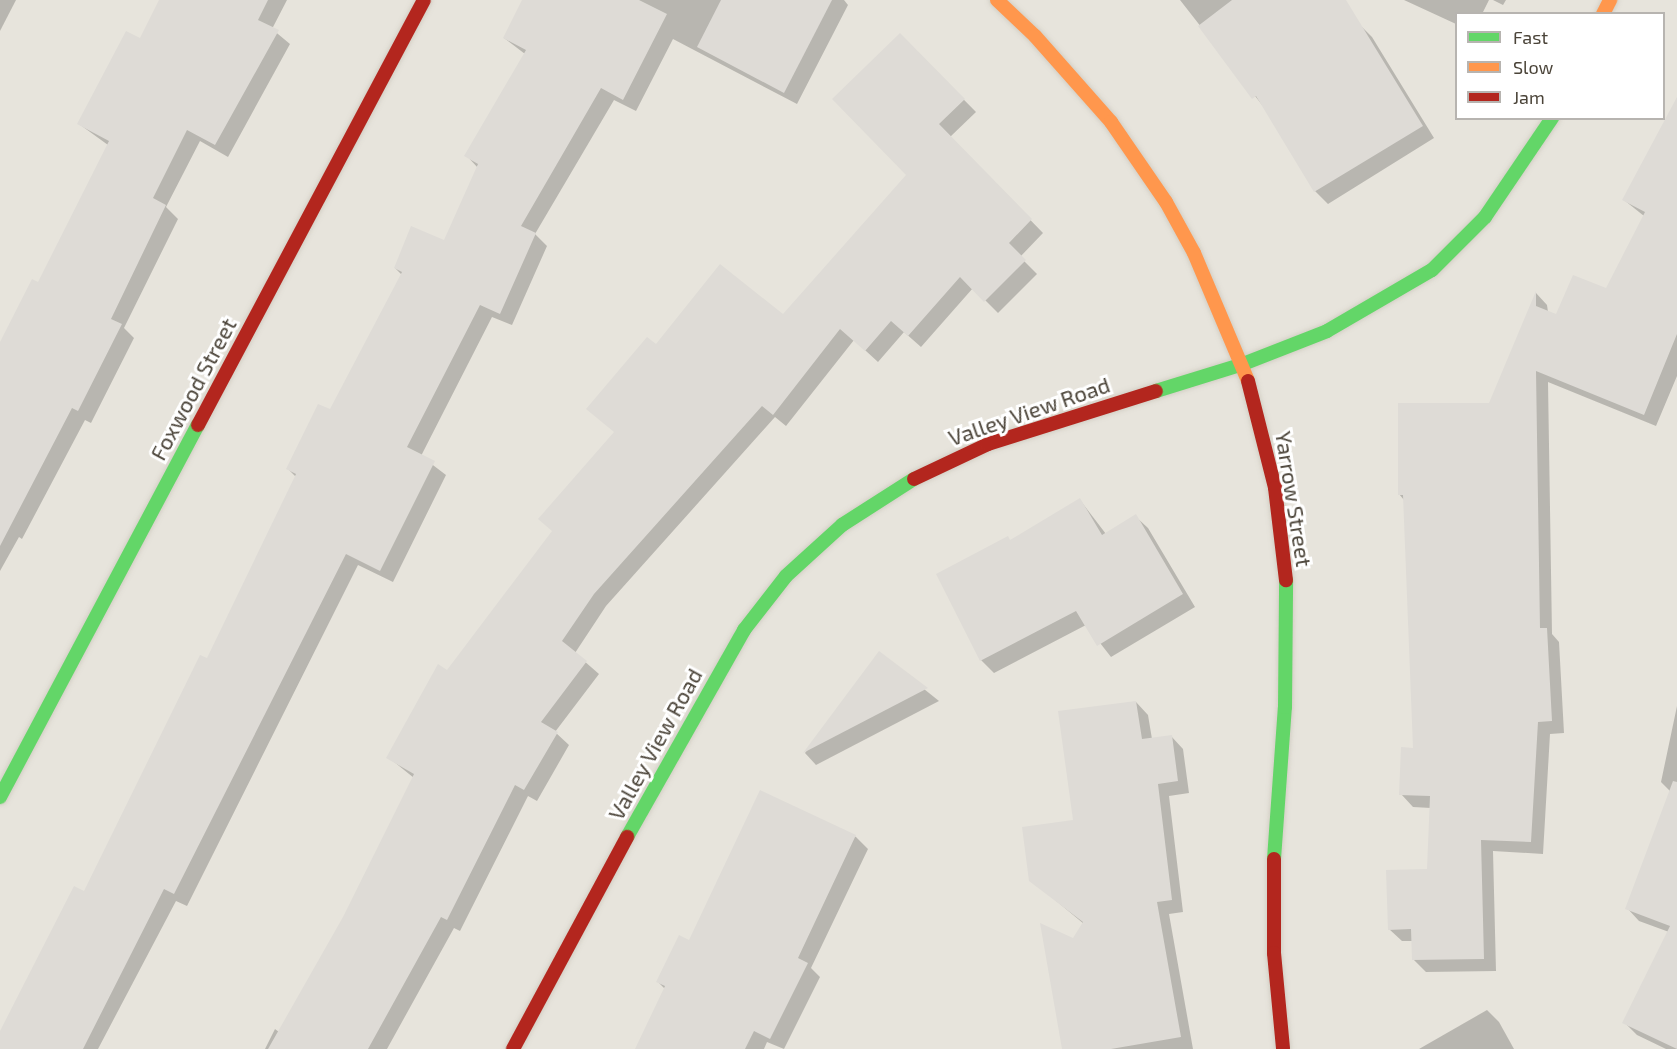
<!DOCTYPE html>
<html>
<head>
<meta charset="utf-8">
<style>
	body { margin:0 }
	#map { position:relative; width:1677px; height:1049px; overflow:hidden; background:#f4f2ee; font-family:"Exo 2",sans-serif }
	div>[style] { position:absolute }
	.residential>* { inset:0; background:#e7e4dc }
	.shadow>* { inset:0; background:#0003 }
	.building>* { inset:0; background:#dedbd6 }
	.roads { filter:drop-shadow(0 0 2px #d3cfc5) drop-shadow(0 0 2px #d3cfc5) }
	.fast>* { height:14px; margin:-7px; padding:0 7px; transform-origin:7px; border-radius:7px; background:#63d668 }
	.slow>* { height:14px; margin:-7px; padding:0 7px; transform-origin:7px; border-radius:7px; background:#ff974d }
	.jam>* { height:14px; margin:-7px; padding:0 7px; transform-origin:7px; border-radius:7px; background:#b3261e }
	span { translate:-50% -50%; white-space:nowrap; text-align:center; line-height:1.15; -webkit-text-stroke:6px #fff; paint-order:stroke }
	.street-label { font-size:22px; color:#4b4439 }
	.legend { position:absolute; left:1455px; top:12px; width:210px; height:108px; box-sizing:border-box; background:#fff; border:2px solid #b7b4b0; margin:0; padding:8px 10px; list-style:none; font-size:18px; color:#4b4439 }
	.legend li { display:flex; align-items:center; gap:12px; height:30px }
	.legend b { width:30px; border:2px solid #b7b4b0 }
</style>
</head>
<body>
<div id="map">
	<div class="residential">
		<i style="clip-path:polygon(evenodd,0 0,1677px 0,1677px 1049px,0 1049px,0 0,1456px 14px,1664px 14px,1664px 118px,1456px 118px,1456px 14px)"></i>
	</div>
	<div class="shadow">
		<i style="clip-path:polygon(0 0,16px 0,0 31px)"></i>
		<i style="clip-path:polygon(161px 0,287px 0,272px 29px,290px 44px,228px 157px,200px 141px,166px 207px,178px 219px,124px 328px,134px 338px,91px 423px,85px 420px,22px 539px,19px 537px,0 571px,0 345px,39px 284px,108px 145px,79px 124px,140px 40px)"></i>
		<i style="clip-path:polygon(524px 0,844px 0,848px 5px,797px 104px,673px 39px,636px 111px,614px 100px,535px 234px,547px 246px,512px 325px,492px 317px,421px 456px,446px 475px,393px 582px,358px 565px,187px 906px,176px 901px,98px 1049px,0 1049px,0 1034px,85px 893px,208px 660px,296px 477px,288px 469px,330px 411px,402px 275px,395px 268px,445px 242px,478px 168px,466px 155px,525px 54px,504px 38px)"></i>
		<i style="clip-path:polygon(1180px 0,1309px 0,1360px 25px,1372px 37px,1434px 138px,1328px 204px,1315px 191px,1266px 110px)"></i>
		<i style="clip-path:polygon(1404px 0,1489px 0,1482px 14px,1456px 14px,1456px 24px)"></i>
		<i style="clip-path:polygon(1493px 0,1506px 0,1503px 5px)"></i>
		<i style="clip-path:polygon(900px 35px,976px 112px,950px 137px,1043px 233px,1020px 257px,1037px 274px,998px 313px,973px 288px,921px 347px,904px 332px,878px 362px,854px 340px,786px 426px,775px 417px,606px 606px,575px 653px,599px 674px,555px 732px,569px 745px,537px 801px,528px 796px,460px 931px,454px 928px,387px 1049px,265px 1049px,275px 1029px,279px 1032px,344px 918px,414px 778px,388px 757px,553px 532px,615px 433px,656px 346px,783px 316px,908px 175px)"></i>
		<i style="clip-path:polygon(1677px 100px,1677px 376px,1656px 426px,1548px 382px,1552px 634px,1559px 642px,1564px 733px,1550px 734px,1543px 854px,1493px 851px,1496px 971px,1426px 972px,1413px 959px,1413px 941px,1402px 941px,1389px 929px,1428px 871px,1431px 808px,1413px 807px,1401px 794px,1414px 749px,1404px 500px,1399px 494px,1490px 404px,1536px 293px,1547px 305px,1548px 312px,1557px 316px,1607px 290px,1644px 216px,1624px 200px)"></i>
		<i style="clip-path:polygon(1080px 500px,1106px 534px,1135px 516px,1148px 528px,1195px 607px,1111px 657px,1086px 625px,994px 673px,981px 660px,938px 574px,1011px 541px)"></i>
		<i style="clip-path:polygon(879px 653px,939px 701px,816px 765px,805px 753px)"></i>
		<i style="clip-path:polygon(1136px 702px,1148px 715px,1152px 739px,1171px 736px,1183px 749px,1189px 793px,1169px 796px,1183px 912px,1169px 914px,1193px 1049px,1064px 1049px,1074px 940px,1084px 924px,1031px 880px,1075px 822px)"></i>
		<i style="clip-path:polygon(1677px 706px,1677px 1049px,1666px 1049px,1637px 1035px,1624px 1022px,1669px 932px,1639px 921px,1627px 908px,1671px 792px,1661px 782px)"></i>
		<i style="clip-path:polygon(761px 792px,856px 837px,868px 849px,811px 968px,820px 977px,784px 1049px,767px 1042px,764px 1049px,637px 1049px,665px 989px,657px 981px,689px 942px)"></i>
		<i style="clip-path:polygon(1487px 1010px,1499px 1022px,1514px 1049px,1419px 1049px)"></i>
	</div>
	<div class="building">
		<i style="clip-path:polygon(159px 0,268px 0,258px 20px,279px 30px,215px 145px,187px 130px,153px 198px,166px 205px,111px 319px,122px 324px,78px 411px,72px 408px,0 546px,0 342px,32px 279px,38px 282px,109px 141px,77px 124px,126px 31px,140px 38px)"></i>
		<i style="clip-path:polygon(522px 0,639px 0,667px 14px,623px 100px,601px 88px,521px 226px,536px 233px,500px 314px,480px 305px,407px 447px,435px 461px,380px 571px,346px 554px,174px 894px,164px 889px,83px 1049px,0 1049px,0 1031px,74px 886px,84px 891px,200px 655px,207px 658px,296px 474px,286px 469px,318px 404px,330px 409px,402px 272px,394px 268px,411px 226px,444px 240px,478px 164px,464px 156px,526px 50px,503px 38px)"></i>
		<i style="clip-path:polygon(721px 0,832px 0,784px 93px,697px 47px)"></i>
		<i style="clip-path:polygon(1232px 0,1346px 0,1423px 126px,1314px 192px,1256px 96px,1252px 99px,1198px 26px)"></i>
		<i style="clip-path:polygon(900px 33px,965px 99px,939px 124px,1032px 219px,1009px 243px,1026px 260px,984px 302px,960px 277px,908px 336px,891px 321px,865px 351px,840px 329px,773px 415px,762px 406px,594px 594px,562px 641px,587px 661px,541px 722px,558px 732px,524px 790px,515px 785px,447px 920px,441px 917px,368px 1049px,268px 1049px,343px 917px,414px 774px,386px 758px,438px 664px,447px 670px,552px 531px,538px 519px,614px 432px,586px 409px,647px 337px,656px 344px,720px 264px,783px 314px,906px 175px,832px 99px)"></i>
		<i style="clip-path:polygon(1677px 97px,1677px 334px,1644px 415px,1536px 371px,1540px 628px,1547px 628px,1552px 721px,1538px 722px,1531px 842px,1481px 840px,1484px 959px,1412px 960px,1411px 929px,1388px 930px,1386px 870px,1427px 869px,1430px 796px,1399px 795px,1401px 747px,1413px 748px,1403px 495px,1398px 495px,1398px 403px,1489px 403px,1536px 291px,1536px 306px,1556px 314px,1573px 275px,1606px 288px,1645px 212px,1622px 200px)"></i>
		<i style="clip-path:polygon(1080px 498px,1102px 535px,1136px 514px,1183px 594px,1097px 646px,1076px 611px,980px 661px,936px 574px,1008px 536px,1010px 540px)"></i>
		<i style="clip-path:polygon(879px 651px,928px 688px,803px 753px)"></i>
		<i style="clip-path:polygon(1136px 701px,1142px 739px,1172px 735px,1178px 781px,1158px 784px,1172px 900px,1157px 902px,1181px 1037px,1111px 1049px,1062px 1049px,1040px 923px,1073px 938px,1083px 922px,1029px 881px,1022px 827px,1073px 820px,1058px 711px)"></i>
		<i style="clip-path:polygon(1673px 781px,1677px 782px,1677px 1049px,1622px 1023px,1670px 926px,1625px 909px)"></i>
		<i style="clip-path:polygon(760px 790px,856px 835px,798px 958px,808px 963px,770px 1039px,754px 1031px,745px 1049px,635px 1049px,665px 986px,656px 982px,679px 935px,689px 940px)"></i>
	</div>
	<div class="roads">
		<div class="fast">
			<i style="left:1156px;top:391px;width:91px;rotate:-17.2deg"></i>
			<i style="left:1243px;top:364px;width:90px;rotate:-21.4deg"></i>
			<i style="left:1327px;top:331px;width:121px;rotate:-30.2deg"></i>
			<i style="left:1432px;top:270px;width:75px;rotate:-45deg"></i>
			<i style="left:1485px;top:217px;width:120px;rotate:-55.9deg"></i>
			<i style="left:0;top:797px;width:421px;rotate:-62deg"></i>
			<i style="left:627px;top:837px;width:238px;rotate:-60.5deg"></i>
			<i style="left:744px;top:630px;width:68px;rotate:-52.1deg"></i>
			<i style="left:786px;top:576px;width:76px;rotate:-42.3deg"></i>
			<i style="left:842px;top:525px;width:85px;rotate:-32.6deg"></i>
			<i style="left:1274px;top:859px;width:152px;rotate:-85.9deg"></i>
			<i style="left:1285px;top:707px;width:127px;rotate:-89.5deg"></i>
		</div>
		<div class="slow">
			<i style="left:997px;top:0;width:52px;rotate:43.5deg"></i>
			<i style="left:1035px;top:36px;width:115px;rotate:48.5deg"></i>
			<i style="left:1111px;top:122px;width:97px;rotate:55.5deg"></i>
			<i style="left:1166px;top:202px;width:58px;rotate:61.2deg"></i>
			<i style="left:1194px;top:253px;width:139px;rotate:67.1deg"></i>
			<i style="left:1603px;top:14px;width:16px;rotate:-63deg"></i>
		</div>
		<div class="jam">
			<i style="left:1248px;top:381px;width:110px;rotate:75.8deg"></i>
			<i style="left:1275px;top:488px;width:93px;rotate:83.2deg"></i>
			<i style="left:198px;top:425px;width:481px;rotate:-62deg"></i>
			<i style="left:914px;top:479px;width:82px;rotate:-25.3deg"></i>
			<i style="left:988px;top:444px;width:176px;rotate:-17.5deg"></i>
			<i style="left:1274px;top:859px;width:94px;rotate:90deg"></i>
			<i style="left:1274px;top:953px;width:96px;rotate:84.6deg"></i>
			<i style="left:513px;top:1049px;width:241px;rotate:-61.7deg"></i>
		</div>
	</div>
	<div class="street-label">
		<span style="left:193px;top:389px;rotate:-62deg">Foxwood Street</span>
		<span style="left:1029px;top:411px;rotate:-19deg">Valley View Road</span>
		<span style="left:1294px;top:499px;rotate:81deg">Yarrow Street</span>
		<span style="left:655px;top:744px;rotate:-61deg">Valley View Road</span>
	</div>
	<ul class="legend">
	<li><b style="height:8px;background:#63d668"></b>Fast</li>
	<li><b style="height:8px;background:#ff974d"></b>Slow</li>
	<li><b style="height:8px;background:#b3261e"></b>Jam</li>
	</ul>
</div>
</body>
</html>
